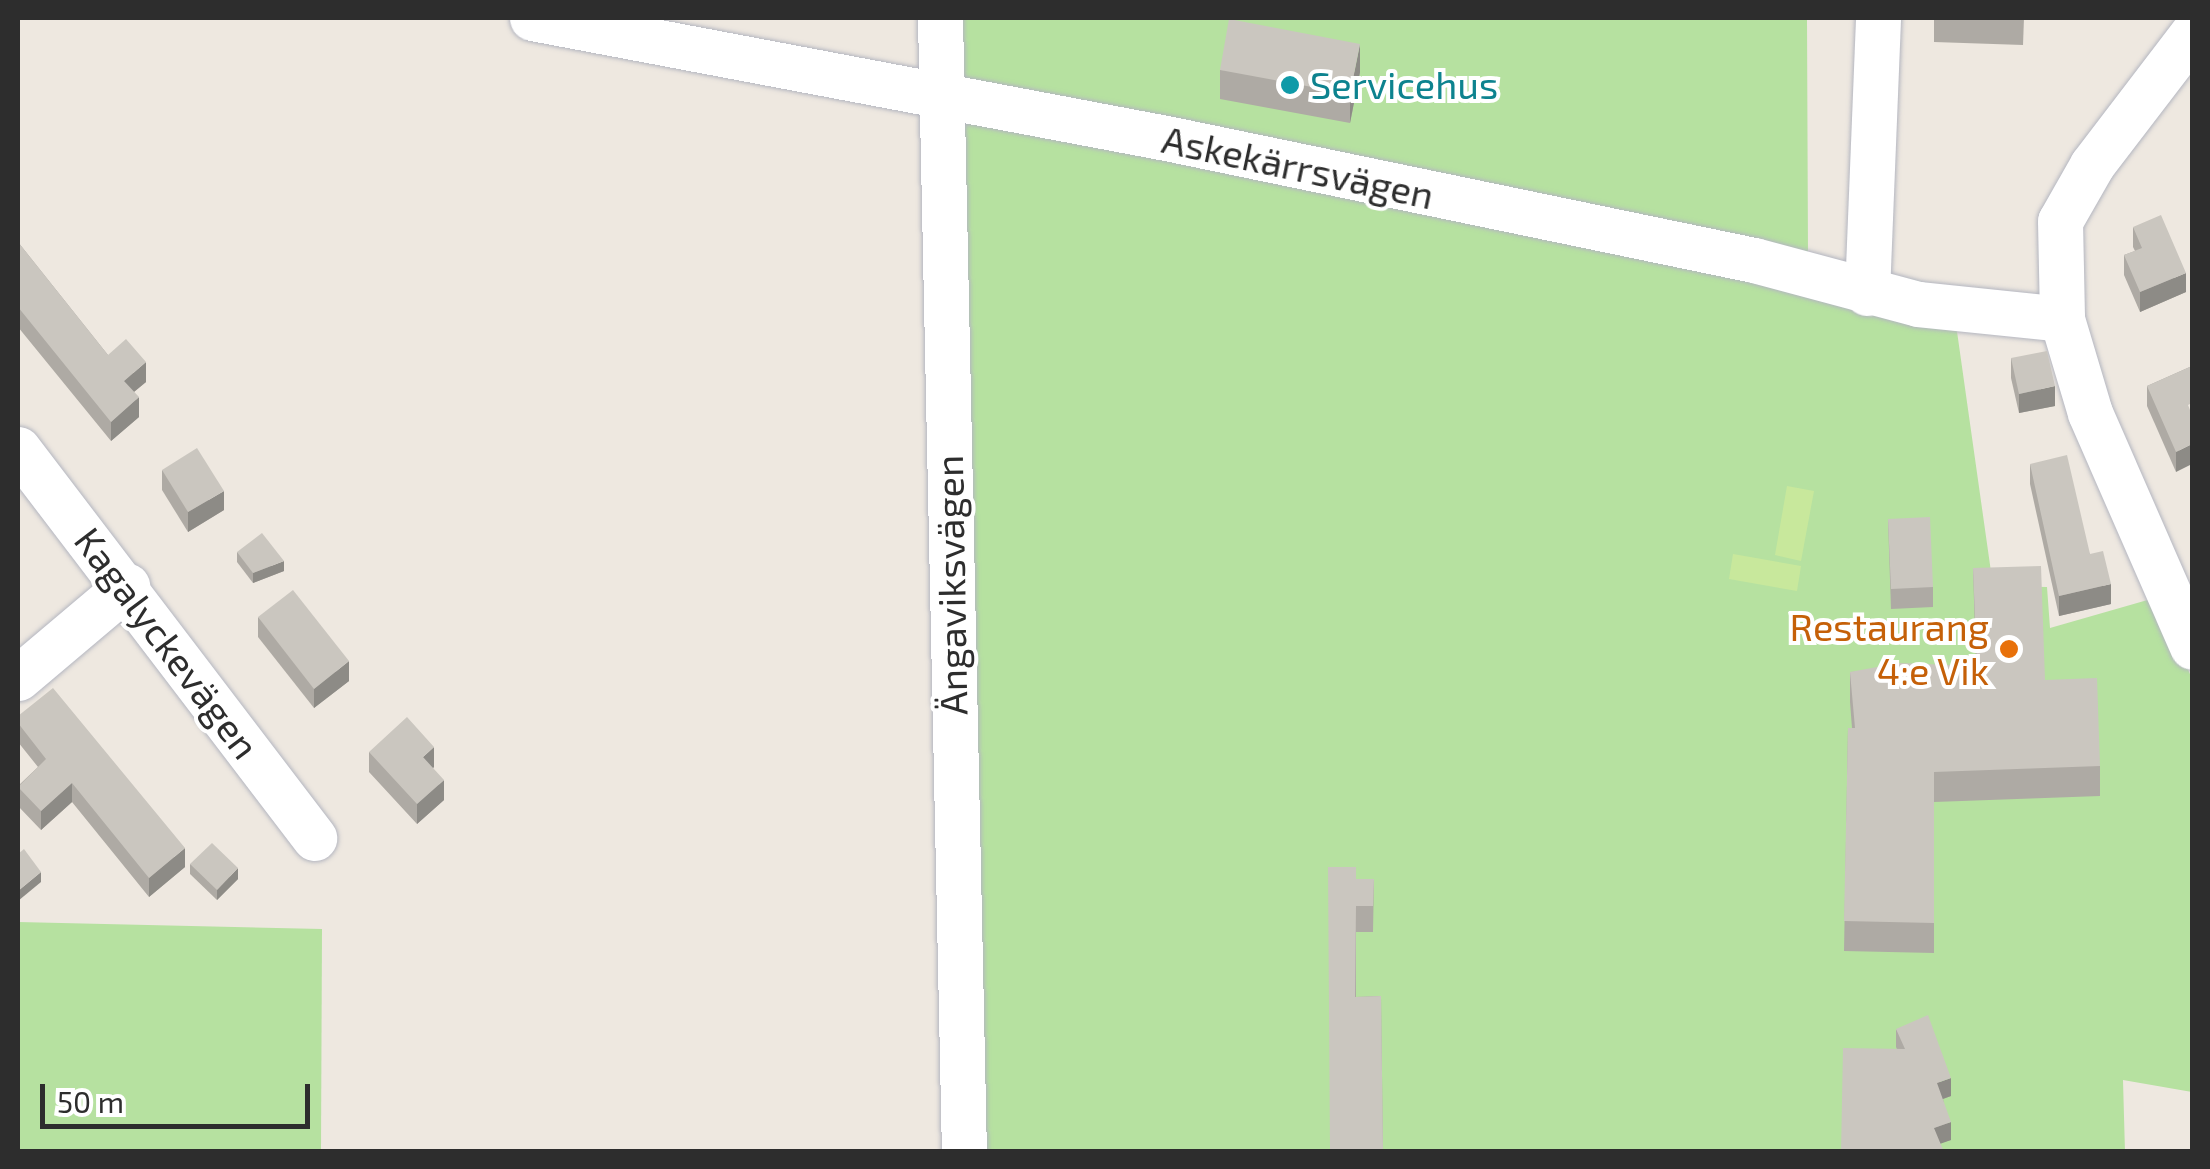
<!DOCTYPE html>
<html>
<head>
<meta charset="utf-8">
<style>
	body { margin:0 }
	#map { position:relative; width:2210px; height:1169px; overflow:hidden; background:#eee8e0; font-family:"Exo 2",sans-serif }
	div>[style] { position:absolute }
	.green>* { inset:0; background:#b6e1a0 }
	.pitch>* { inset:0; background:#c8e89c }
	.roads { filter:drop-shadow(0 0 2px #b4b6c0) drop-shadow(0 0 2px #b4b6c0) }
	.minor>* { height:45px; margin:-22.5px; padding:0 22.5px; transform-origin:22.5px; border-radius:22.5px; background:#fff }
	.wall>* { inset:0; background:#aeaaa4 }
	.shaded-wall>* { inset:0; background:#8d8b86 }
	.building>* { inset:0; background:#cac6bf }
	.dots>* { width:28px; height:28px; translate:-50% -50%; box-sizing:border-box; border:5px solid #fff; border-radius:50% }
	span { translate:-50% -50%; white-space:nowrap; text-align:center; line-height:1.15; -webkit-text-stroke:8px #fff; paint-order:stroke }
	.culture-label { font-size:38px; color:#0d838f }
	.left { translate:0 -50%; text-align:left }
	.street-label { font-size:38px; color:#2d2d2d }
	.food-label { font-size:38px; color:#c56008 }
	.right { translate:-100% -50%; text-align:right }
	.frame { position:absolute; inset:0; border:20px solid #2d2d2d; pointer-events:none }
	.scale { position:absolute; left:40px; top:1084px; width:270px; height:45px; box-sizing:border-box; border:5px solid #2d2d2d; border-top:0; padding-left:12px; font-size:30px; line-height:35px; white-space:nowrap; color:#2d2d2d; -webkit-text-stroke:8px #fff; paint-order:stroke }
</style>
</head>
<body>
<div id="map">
	<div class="green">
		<i style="clip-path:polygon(960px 18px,1807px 18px,1808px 254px,1951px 289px,1993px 586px,2047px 587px,2050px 628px,2158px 597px,2192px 679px,2192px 1092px,2123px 1080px,2125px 1152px,983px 1151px)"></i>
		<i style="clip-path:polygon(18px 922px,322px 929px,321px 1151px,18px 1151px)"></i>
	</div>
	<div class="pitch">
		<i style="clip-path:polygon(1787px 486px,1814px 491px,1801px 561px,1775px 555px)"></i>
		<i style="clip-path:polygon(1733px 554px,1801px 566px,1797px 591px,1729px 579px)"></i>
	</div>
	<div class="roads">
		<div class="minor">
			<i style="left:532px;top:18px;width:650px;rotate:10.72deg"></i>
			<i style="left:1171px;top:139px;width:595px;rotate:11.73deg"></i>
			<i style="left:1754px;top:260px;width:170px;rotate:15deg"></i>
			<i style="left:1918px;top:304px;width:145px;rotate:5.9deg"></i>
			<i style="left:940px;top:18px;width:1134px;rotate:88.79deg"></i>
			<i style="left:2192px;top:34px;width:165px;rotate:127.4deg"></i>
			<i style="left:2092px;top:165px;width:64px;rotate:119.7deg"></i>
			<i style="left:2060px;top:221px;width:98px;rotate:88.8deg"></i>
			<i style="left:2062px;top:319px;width:98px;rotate:73.4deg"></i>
			<i style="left:2090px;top:413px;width:255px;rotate:66.4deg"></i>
			<i style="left:1867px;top:293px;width:275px;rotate:-87.7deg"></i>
			<i style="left:18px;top:449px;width:489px;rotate:52.7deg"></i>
			<i style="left:18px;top:678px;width:143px;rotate:-40.2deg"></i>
		</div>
	</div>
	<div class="wall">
		<i style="clip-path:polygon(1934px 18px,2024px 18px,2023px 45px,1934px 42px)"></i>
		<i style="clip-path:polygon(1220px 70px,1360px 72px,1350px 123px,1220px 99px)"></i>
		<i style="clip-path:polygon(2133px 227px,2186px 292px,2140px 312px,2124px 275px,2124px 255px,2135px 251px,2133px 247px)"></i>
		<i style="clip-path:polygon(18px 242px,108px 355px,146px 382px,134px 392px,139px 417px,111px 441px,18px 327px)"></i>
		<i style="clip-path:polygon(2011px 358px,2055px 406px,2019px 413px,2011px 378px)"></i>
		<i style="clip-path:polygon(2192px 366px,2176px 472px,2147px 406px,2147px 386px)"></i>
		<i style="clip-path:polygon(2030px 464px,2090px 554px,2111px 604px,2059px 616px,2030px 484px)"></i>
		<i style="clip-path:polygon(162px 470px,224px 510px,188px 532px,162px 490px)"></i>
		<i style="clip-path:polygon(1888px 519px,1933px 587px,1933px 607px,1891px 609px)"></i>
		<i style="clip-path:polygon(237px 552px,284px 571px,253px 583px,237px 562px)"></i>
		<i style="clip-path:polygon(1973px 568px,2100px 766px,2100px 796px,1934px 802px,1934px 953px,1844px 951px,1848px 728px,1852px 728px,1850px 702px,1850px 672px,1976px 666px)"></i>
		<i style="clip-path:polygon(258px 617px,349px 681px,314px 708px,258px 637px)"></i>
		<i style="clip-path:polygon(18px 716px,185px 867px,149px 897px,72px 802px,41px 830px,18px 806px,18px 786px,38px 767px,18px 742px)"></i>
		<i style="clip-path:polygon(369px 752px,434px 767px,433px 768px,444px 800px,417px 824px,369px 772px)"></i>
		<i style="clip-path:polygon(190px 864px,238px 879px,217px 900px,190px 874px)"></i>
		<i style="clip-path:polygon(1356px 879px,1374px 879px,1373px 932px,1356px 932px,1356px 997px,1381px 996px,1383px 1152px,1330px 1152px)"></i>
		<i style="clip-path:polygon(1896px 1029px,1951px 1096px,1943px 1099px,1951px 1140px,1940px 1143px,1896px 1047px)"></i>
	</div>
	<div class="shaded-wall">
		<i style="clip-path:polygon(1360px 44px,1360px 72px,1350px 123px,1350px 94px)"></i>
		<i style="clip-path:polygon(2186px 273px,2186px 292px,2140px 312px,2140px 292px)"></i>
		<i style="clip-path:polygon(146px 362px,146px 382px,124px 400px,124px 381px)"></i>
		<i style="clip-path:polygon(2055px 386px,2055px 406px,2019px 413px,2019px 394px)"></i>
		<i style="clip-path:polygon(139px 397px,139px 417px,111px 441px,111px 422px)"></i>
		<i style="clip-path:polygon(2192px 444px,2192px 464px,2176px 472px,2176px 452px)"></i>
		<i style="clip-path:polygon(224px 491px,224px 510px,188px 532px,188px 512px)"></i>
		<i style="clip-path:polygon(284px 561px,284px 571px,253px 583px,253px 573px)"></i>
		<i style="clip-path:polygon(2111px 584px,2111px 604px,2059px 616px,2059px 596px)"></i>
		<i style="clip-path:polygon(349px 661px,349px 681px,314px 708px,314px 689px)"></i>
		<i style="clip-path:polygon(434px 747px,434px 767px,423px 777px,423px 757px)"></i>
		<i style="clip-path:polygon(444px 780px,444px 800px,417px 824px,417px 804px)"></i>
		<i style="clip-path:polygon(72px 783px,72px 802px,41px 830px,41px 811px)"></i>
		<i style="clip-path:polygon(185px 848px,185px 867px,149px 897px,149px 878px)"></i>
		<i style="clip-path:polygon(238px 868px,238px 879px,217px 900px,217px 890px)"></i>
		<i style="clip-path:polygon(41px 872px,41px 882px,18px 901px,18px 891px)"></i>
		<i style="clip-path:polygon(1951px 1078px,1951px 1096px,1937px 1101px,1937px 1083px)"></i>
		<i style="clip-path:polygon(1951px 1122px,1951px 1140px,1934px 1146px,1934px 1128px)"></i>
	</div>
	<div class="building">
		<i style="clip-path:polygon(1229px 19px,1360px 44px,1350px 94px,1220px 70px)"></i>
		<i style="clip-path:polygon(2161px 215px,2186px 273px,2140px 292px,2124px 255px,2142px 248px,2133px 227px)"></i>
		<i style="clip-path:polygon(18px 242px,108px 355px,126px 339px,146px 362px,124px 381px,139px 397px,111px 422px,18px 307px)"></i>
		<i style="clip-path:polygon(2047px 351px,2055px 386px,2019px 394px,2011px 358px)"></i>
		<i style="clip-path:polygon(2192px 366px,2192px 403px,2188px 405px,2192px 415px,2192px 444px,2176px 452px,2147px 386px)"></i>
		<i style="clip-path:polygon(197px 448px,224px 491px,188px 512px,162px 470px)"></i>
		<i style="clip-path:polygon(2067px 455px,2090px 554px,2103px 551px,2111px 584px,2059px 596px,2030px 464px)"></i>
		<i style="clip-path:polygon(1930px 517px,1933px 587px,1891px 589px,1888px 519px)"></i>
		<i style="clip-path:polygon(262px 533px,284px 561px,253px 573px,237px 552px)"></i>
		<i style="clip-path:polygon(2041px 566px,2045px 680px,2097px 678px,2100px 766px,1934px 772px,1934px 923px,1844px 921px,1848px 728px,1855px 728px,1850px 672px,1899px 663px,1977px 666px,1973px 568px)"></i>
		<i style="clip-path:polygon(293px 590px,349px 661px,314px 689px,258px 617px)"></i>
		<i style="clip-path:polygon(53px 688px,185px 848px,149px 878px,72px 783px,41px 811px,18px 787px,46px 759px,18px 723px,18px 716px)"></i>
		<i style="clip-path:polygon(407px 717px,434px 747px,423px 757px,444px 780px,417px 804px,369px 752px)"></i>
		<i style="clip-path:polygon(212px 843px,238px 868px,217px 890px,190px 864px)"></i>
		<i style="clip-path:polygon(24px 849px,41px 872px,18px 891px,18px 854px)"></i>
		<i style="clip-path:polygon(1328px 867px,1356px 867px,1356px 879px,1374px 879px,1373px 906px,1356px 906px,1355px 997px,1381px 996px,1383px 1150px,1330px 1151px)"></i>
		<i style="clip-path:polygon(1928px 1015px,1951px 1078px,1937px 1083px,1951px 1122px,1934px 1128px,1944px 1152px,1841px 1152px,1843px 1048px,1905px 1049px,1896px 1029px)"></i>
	</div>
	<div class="dots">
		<i style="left:1290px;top:85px;background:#0f9aa8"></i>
		<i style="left:2009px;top:649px;background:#e8710a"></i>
	</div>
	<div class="culture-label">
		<span class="left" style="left:1310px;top:85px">Servicehus</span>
	</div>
	<div class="street-label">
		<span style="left:1298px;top:167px;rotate:12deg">Askekärrsvägen</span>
		<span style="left:951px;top:585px;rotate:-91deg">Ängaviksvägen</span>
		<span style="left:167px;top:643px;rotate:53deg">Kagalyckevägen</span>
	</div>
	<div class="food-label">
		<span class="right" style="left:1989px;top:649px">Restaurang<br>4:e Vik</span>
	</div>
	<div class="frame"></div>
	<div class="scale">50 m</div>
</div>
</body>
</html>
